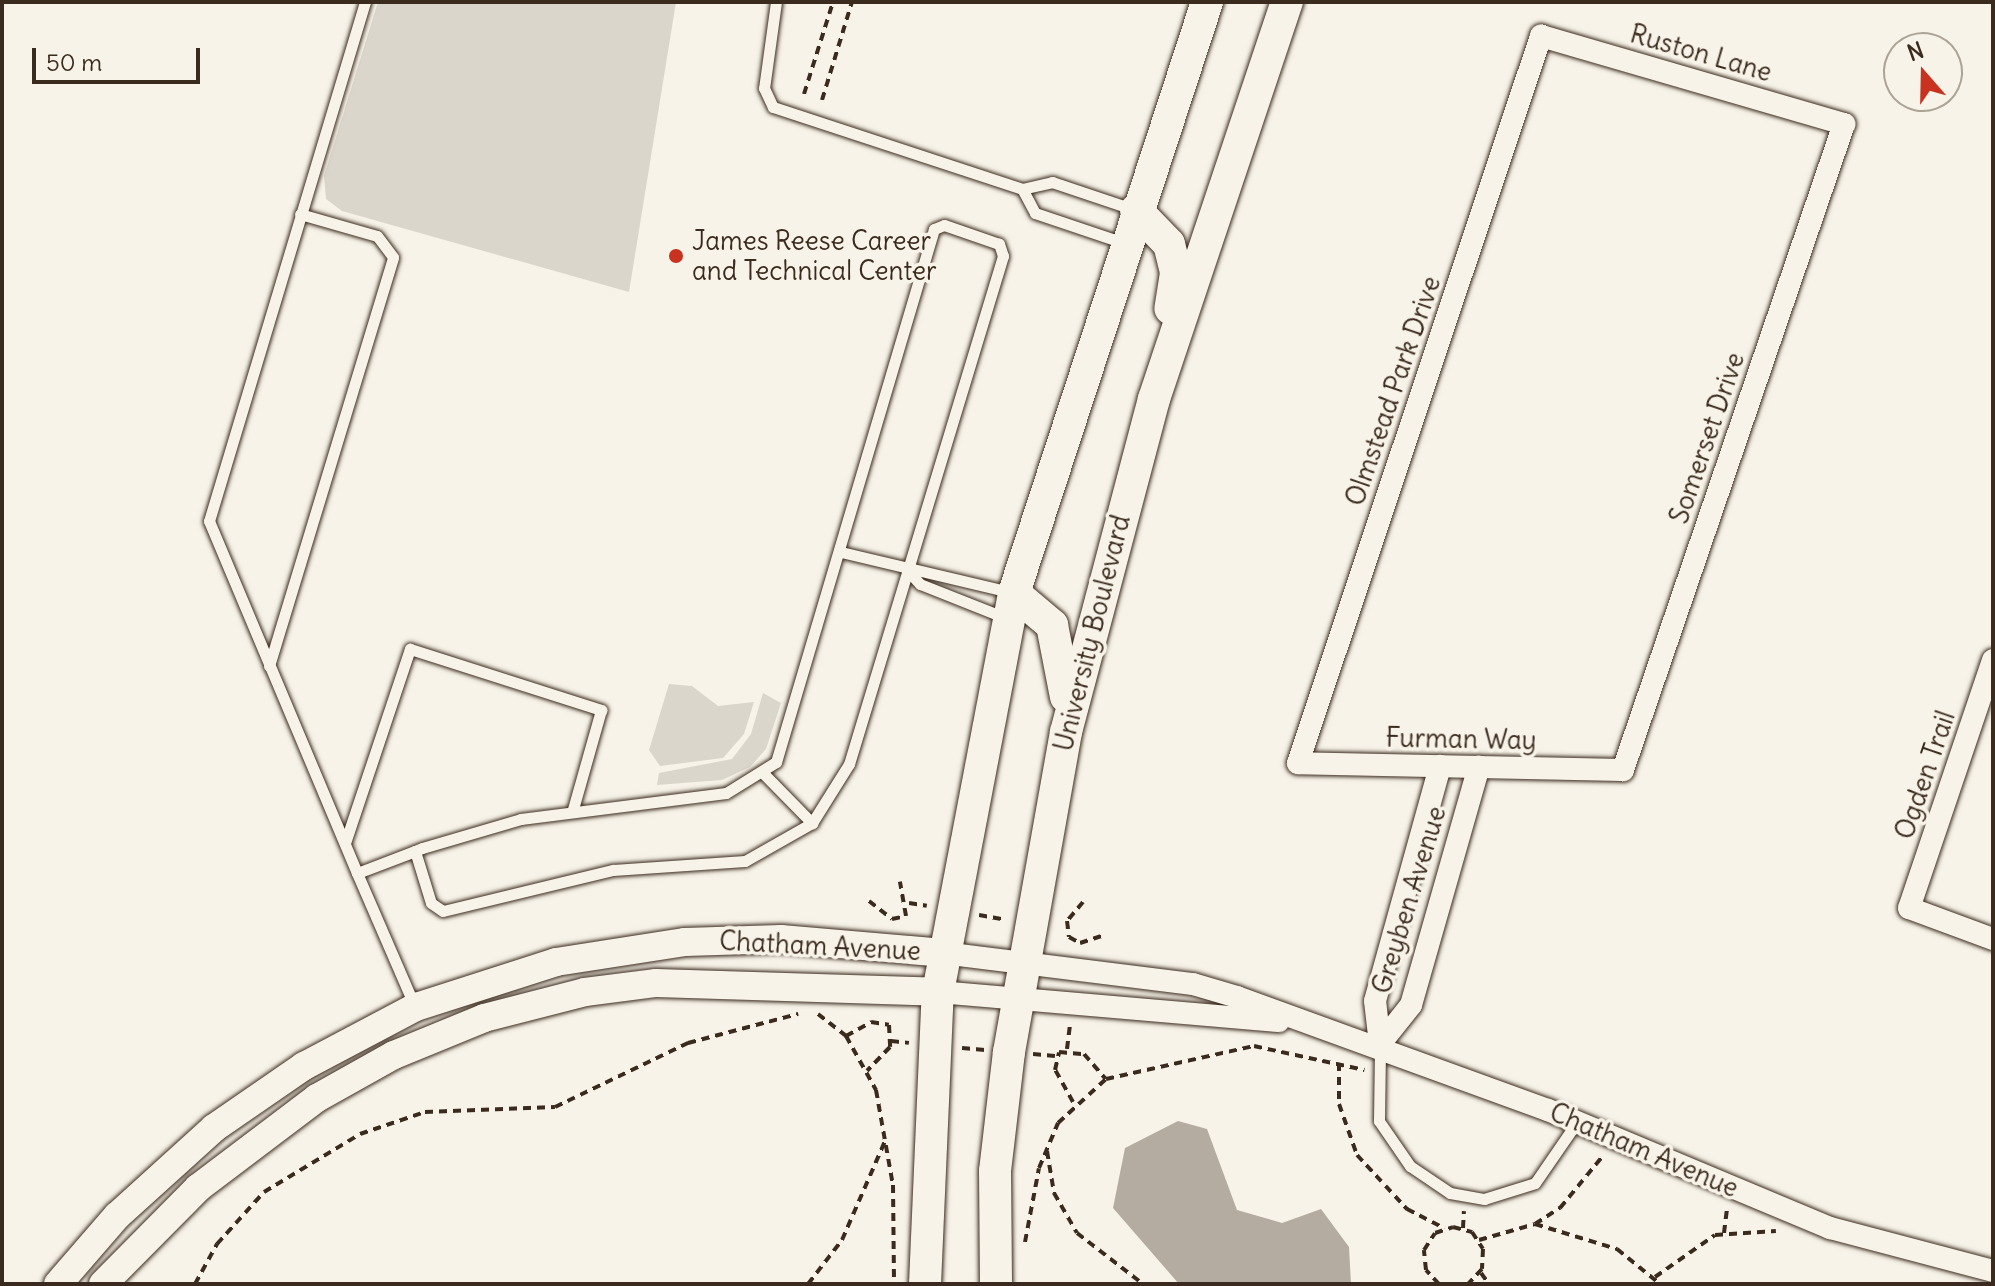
<!DOCTYPE html>
<html>
<head>
<meta charset="utf-8">
<style>
	body { margin:0 }
	#map { position:relative; width:1995px; height:1286px; overflow:hidden; background:#f7f3e8; font-family:Delius,sans-serif }
	div>[style] { position:absolute }
	.green>* { inset:0; background:#dbd6cb }
	.water>* { inset:0; background:#b4aca0 }
	.path>* { height:4px; margin-top:-2px; transform-origin:0; background:repeating-linear-gradient(90deg,#3b2a1e 0 8px,transparent 0 14px) }
	.roads { filter:drop-shadow(0 0 2px #3b2a1e) drop-shadow(0 0 2px #3b2a1e) }
	.service>* { height:11px; margin:-5.5px; padding:0 5.5px; transform-origin:5.5px; border-radius:5.5px; background:#f7f3e8 }
	.minor>* { height:22px; margin:-11px; padding:0 11px; transform-origin:11px; border-radius:11px; background:#f7f3e8 }
	.tertiary>* { height:28px; margin:-14px; padding:0 14px; transform-origin:14px; border-radius:14px; background:#f7f3e8 }
	.secondary>* { height:32px; margin:-16px; padding:0 16px; transform-origin:16px; border-radius:16px; background:#f7f3e8 }
	.dots>* { width:22px; height:22px; translate:-50% -50%; box-sizing:border-box; border:4px solid #f7f3e8; border-radius:50% }
	span { translate:-50% -50%; white-space:nowrap; text-align:center; line-height:1.15; -webkit-text-stroke:7px #f7f3e8; paint-order:stroke }
	.street-label { font-size:26px; color:#3b2a1e }
	.poi-label { font-size:26px; color:#3b2a1e }
	.left { translate:0 -50%; text-align:left }
	.frame { position:absolute; inset:0; border:4px solid #3b2a1e; pointer-events:none }
	.north { position:absolute; left:1883px; top:32px; width:80px; height:80px; box-sizing:border-box; background:#f7f3e8; border:2px solid #aca397; border-radius:50%; rotate:340deg; font-size:22px; font-weight:700; line-height:32px; text-align:center; color:#3b2a1e }
	.north::after { content:''; display:block; margin:auto; width:28px; height:36px; background:#c8321e; clip-path:polygon(50% 0,100% 100%,50% 72%,0 100%) }
	.scale { position:absolute; left:32px; top:48px; width:168px; height:36px; box-sizing:border-box; border:4px solid #3b2a1e; border-top:0; padding-left:10px; font-size:24px; line-height:28px; white-space:nowrap; color:#3b2a1e; -webkit-text-stroke:6px #f7f3e8; paint-order:stroke }
</style>
</head>
<body>
<div id="map">
	<div class="green">
		<i style="clip-path:polygon(378px 2px,676px 2px,629px 292px,342px 211px,326px 199px,324px 176px)"></i>
		<i style="clip-path:polygon(669px 684px,692px 686px,718px 706px,754px 702px,744px 734px,723px 758px,660px 766px,649px 750px)"></i>
		<i style="clip-path:polygon(763px 693px,781px 703px,766px 749px,750px 767px,722px 780px,657px 785px,659px 773px,732px 759px,751px 734px)"></i>
	</div>
	<div class="water">
		<i style="clip-path:polygon(1178px 1121px,1207px 1129px,1237px 1210px,1282px 1223px,1321px 1209px,1349px 1247px,1351px 1284px,1179px 1284px,1113px 1208px,1125px 1148px)"></i>
	</div>
	<div class="path">
		<i style="left:804px;top:94px;width:96px;rotate:-72.5deg"></i>
		<i style="left:822px;top:100px;width:102px;rotate:-73deg"></i>
		<i style="left:869px;top:901px;width:29px;rotate:38deg"></i>
		<i style="left:892px;top:919px;width:14px;rotate:-12deg"></i>
		<i style="left:906px;top:916px;width:35px;rotate:-100deg"></i>
		<i style="left:1083px;top:902px;width:25px;rotate:130deg"></i>
		<i style="left:1067px;top:921px;width:16px;rotate:83deg"></i>
		<i style="left:1069px;top:937px;width:13px;rotate:29deg"></i>
		<i style="left:1080px;top:943px;width:25px;rotate:-18deg"></i>
		<i style="left:909px;top:903px;width:18px;rotate:9deg"></i>
		<i style="left:979px;top:915px;width:27px;rotate:10deg"></i>
		<i style="left:818px;top:1014px;width:36px;rotate:38deg"></i>
		<i style="left:846px;top:1036px;width:62px;rotate:60.9deg"></i>
		<i style="left:876px;top:1090px;width:97px;rotate:79.9deg"></i>
		<i style="left:893px;top:1185px;width:99px;rotate:89.4deg"></i>
		<i style="left:846px;top:1036px;width:29px;rotate:-29deg"></i>
		<i style="left:871px;top:1022px;width:18px;rotate:9deg"></i>
		<i style="left:889px;top:1025px;width:22px;rotate:87deg"></i>
		<i style="left:890px;top:1047px;width:33px;rotate:134deg"></i>
		<i style="left:891px;top:1041px;width:18px;rotate:6deg"></i>
		<i style="left:962px;top:1048px;width:23px;rotate:5deg"></i>
		<i style="left:1067px;top:1049px;width:24px;rotate:-83deg"></i>
		<i style="left:1033px;top:1054px;width:22px;rotate:5deg"></i>
		<i style="left:1339px;top:1063px;width:41px;rotate:90deg"></i>
		<i style="left:1339px;top:1104px;width:54px;rotate:70.6deg"></i>
		<i style="left:1357px;top:1155px;width:74px;rotate:47.2deg"></i>
		<i style="left:1407px;top:1209px;width:42px;rotate:27.2deg"></i>
		<i style="left:1073px;top:1102px;width:37px;rotate:-119deg"></i>
		<i style="left:1055px;top:1070px;width:18px;rotate:-77deg"></i>
		<i style="left:1059px;top:1052px;width:25px;rotate:5deg"></i>
		<i style="left:1084px;top:1054px;width:33px;rotate:49deg"></i>
		<i style="left:1047px;top:1151px;width:43px;rotate:80.5deg"></i>
		<i style="left:1054px;top:1193px;width:46px;rotate:60.1deg"></i>
		<i style="left:1077px;top:1233px;width:83px;rotate:37.7deg"></i>
		<i style="left:1535px;top:1224px;width:86px;rotate:17deg"></i>
		<i style="left:1617px;top:1249px;width:55px;rotate:39.1deg"></i>
		<i style="left:1463px;top:1228px;width:17px;rotate:-87deg"></i>
		<i style="left:1724px;top:1233px;width:23px;rotate:-83deg"></i>
		<i style="left:1479px;top:1240px;width:58px;rotate:-15.9deg"></i>
		<i style="left:1535px;top:1224px;width:30px;rotate:-33deg"></i>
		<i style="left:1560px;top:1208px;width:66px;rotate:-50.5deg"></i>
		<i style="left:1025px;top:1242px;width:75px;rotate:-79.3deg"></i>
		<i style="left:1039px;top:1168px;width:49px;rotate:-67.1deg"></i>
		<i style="left:1058px;top:1123px;width:65px;rotate:-42.5deg"></i>
		<i style="left:1106px;top:1079px;width:152px;rotate:-12.6deg"></i>
		<i style="left:1254px;top:1046px;width:113px;rotate:12.3deg"></i>
		<i style="left:1481px;top:1273px;width:14px;rotate:54deg"></i>
		<i style="left:1655px;top:1277px;width:73px;rotate:-35deg"></i>
		<i style="left:1715px;top:1235px;width:61px;rotate:-3.8deg"></i>
		<i style="left:195px;top:1284px;width:46px;rotate:-61.2deg"></i>
		<i style="left:217px;top:1244px;width:70px;rotate:-47.9deg"></i>
		<i style="left:264px;top:1192px;width:112px;rotate:-31.1deg"></i>
		<i style="left:360px;top:1134px;width:69px;rotate:-18.7deg"></i>
		<i style="left:425px;top:1112px;width:130px;rotate:-2.2deg"></i>
		<i style="left:555px;top:1107px;width:148px;rotate:-25.7deg"></i>
		<i style="left:688px;top:1043px;width:114px;rotate:-14.8deg"></i>
		<i style="left:808px;top:1284px;width:56px;rotate:-52.3deg"></i>
		<i style="left:842px;top:1240px;width:110px;rotate:-66.5deg"></i>
		<i style="left:1439px;top:1284px;width:19px;rotate:-133deg"></i>
		<i style="left:1426px;top:1270px;width:20px;rotate:-96deg"></i>
		<i style="left:1424px;top:1250px;width:20px;rotate:-57deg"></i>
		<i style="left:1435px;top:1233px;width:19px;rotate:-18deg"></i>
		<i style="left:1453px;top:1227px;width:20px;rotate:15deg"></i>
		<i style="left:1472px;top:1232px;width:20px;rotate:57deg"></i>
		<i style="left:1483px;top:1249px;width:20px;rotate:93deg"></i>
		<i style="left:1482px;top:1269px;width:21px;rotate:133deg"></i>
	</div>
	<div class="roads">
		<div class="service">
			<i style="left:776px;top:2px;width:87px;rotate:97.9deg"></i>
			<i style="left:764px;top:88px;width:21px;rotate:65deg"></i>
			<i style="left:773px;top:107px;width:262px;rotate:18.2deg"></i>
			<i style="left:1124px;top:243px;width:94px;rotate:-161.4deg"></i>
			<i style="left:1035px;top:213px;width:27px;rotate:-118deg"></i>
			<i style="left:1022px;top:189px;width:31px;rotate:-13deg"></i>
			<i style="left:1052px;top:182px;width:84px;rotate:18.6deg"></i>
			<i style="left:841px;top:552px;width:174px;rotate:13.3deg"></i>
			<i style="left:910px;top:573px;width:15px;rotate:48deg"></i>
			<i style="left:920px;top:584px;width:92px;rotate:21.6deg"></i>
			<i style="left:269px;top:666px;width:427px;rotate:-73.1deg"></i>
			<i style="left:393px;top:257px;width:26px;rotate:-127deg"></i>
			<i style="left:377px;top:236px;width:80px;rotate:-164.1deg"></i>
			<i style="left:764px;top:774px;width:69px;rotate:45.6deg"></i>
			<i style="left:345px;top:843px;width:205px;rotate:-71.5deg"></i>
			<i style="left:410px;top:649px;width:201px;rotate:17.7deg"></i>
			<i style="left:601px;top:710px;width:103px;rotate:105.8deg"></i>
			<i style="left:415px;top:851px;width:54px;rotate:72.9deg"></i>
			<i style="left:431px;top:903px;width:14px;rotate:34deg"></i>
			<i style="left:443px;top:911px;width:175px;rotate:-13.6deg"></i>
			<i style="left:613px;top:870px;width:132px;rotate:-3.9deg"></i>
			<i style="left:745px;top:861px;width:77px;rotate:-29.6deg"></i>
			<i style="left:812px;top:823px;width:70px;rotate:-57.9deg"></i>
			<i style="left:849px;top:764px;width:531px;rotate:-73.14deg"></i>
			<i style="left:1003px;top:256px;width:13px;rotate:-108deg"></i>
			<i style="left:999px;top:244px;width:58px;rotate:-160.9deg"></i>
			<i style="left:944px;top:225px;width:11px;rotate:158deg"></i>
			<i style="left:934px;top:229px;width:556px;rotate:106.51deg"></i>
			<i style="left:776px;top:762px;width:59px;rotate:148.2deg"></i>
			<i style="left:726px;top:793px;width:207px;rotate:172.8deg"></i>
			<i style="left:521px;top:819px;width:103px;rotate:163.7deg"></i>
			<i style="left:422px;top:848px;width:8px;rotate:157deg"></i>
			<i style="left:415px;top:851px;width:62px;rotate:159.2deg"></i>
			<i style="left:357px;top:873px;width:146px;rotate:66.6deg"></i>
			<i style="left:357px;top:873px;width:382px;rotate:-112.8deg"></i>
			<i style="left:209px;top:521px;width:542px;rotate:-73.27deg"></i>
			<i style="left:1380px;top:1049px;width:72px;rotate:90.8deg"></i>
			<i style="left:1379px;top:1121px;width:55px;rotate:55.4deg"></i>
			<i style="left:1410px;top:1166px;width:48px;rotate:34deg"></i>
			<i style="left:1450px;top:1193px;width:35px;rotate:10deg"></i>
			<i style="left:1484px;top:1199px;width:53px;rotate:-17.4deg"></i>
			<i style="left:1535px;top:1183px;width:74px;rotate:-55.5deg"></i>
		</div>
		<div class="minor">
			<i style="left:1541px;top:36px;width:316px;rotate:16.2deg"></i>
			<i style="left:1844px;top:124px;width:683px;rotate:108.89deg"></i>
			<i style="left:1623px;top:770px;width:325px;rotate:-178.8deg"></i>
			<i style="left:1298px;top:763px;width:767px;rotate:-71.52deg"></i>
			<i style="left:1993px;top:660px;width:262px;rotate:108.7deg"></i>
			<i style="left:1909px;top:908px;width:90px;rotate:20.3deg"></i>
			<i style="left:943px;top:953px;width:252px;rotate:7.1deg"></i>
			<i style="left:1193px;top:984px;width:46px;rotate:16.5deg"></i>
			<i style="left:1237px;top:997px;width:331px;rotate:20deg"></i>
			<i style="left:1548px;top:1110px;width:306px;rotate:22.7deg"></i>
			<i style="left:1830px;top:1228px;width:169px;rotate:14.8deg"></i>
			<i style="left:938px;top:992px;width:342px;rotate:4.9deg"></i>
			<i style="left:1380px;top:1044px;width:50px;rotate:-51.5deg"></i>
			<i style="left:1411px;top:1005px;width:248px;rotate:-74.1deg"></i>
			<i style="left:1380px;top:1044px;width:43px;rotate:-96.6deg"></i>
			<i style="left:1375px;top:1001px;width:244px;rotate:-74.5deg"></i>
		</div>
		<div class="tertiary">
			<i style="left:58px;top:1284px;width:90px;rotate:-49.1deg"></i>
			<i style="left:117px;top:1216px;width:131px;rotate:-42.2deg"></i>
			<i style="left:214px;top:1128px;width:109px;rotate:-34.6deg"></i>
			<i style="left:304px;top:1066px;width:127px;rotate:-27.8deg"></i>
			<i style="left:416px;top:1007px;width:147px;rotate:-17.8deg"></i>
			<i style="left:556px;top:962px;width:131px;rotate:-8.8deg"></i>
			<i style="left:685px;top:942px;width:96px;rotate:-1.8deg"></i>
			<i style="left:781px;top:939px;width:163px;rotate:4.9deg"></i>
			<i style="left:103px;top:1284px;width:135px;rotate:-45.3deg"></i>
			<i style="left:198px;top:1188px;width:149px;rotate:-37.1deg"></i>
			<i style="left:317px;top:1098px;width:88px;rotate:-29.2deg"></i>
			<i style="left:394px;top:1055px;width:97px;rotate:-22.3deg"></i>
			<i style="left:484px;top:1018px;width:104px;rotate:-14.4deg"></i>
			<i style="left:585px;top:992px;width:72px;rotate:-7.2deg"></i>
			<i style="left:656px;top:983px;width:282px;rotate:1.8deg"></i>
		</div>
		<div class="secondary">
			<i style="left:1136px;top:210px;width:47px;rotate:45.9deg"></i>
			<i style="left:1169px;top:244px;width:30px;rotate:76deg"></i>
			<i style="left:1176px;top:273px;width:36px;rotate:99deg"></i>
			<i style="left:1014px;top:593px;width:50px;rotate:40.1deg"></i>
			<i style="left:1052px;top:625px;width:73px;rotate:79deg"></i>
			<i style="left:925px;top:1284px;width:292px;rotate:-87.5deg"></i>
			<i style="left:938px;top:992px;width:406px;rotate:-79.2deg"></i>
			<i style="left:1014px;top:593px;width:622px;rotate:-71.91deg"></i>
			<i style="left:996px;top:1284px;width:113px;rotate:-90.5deg"></i>
			<i style="left:995px;top:1171px;width:120px;rotate:-83.3deg"></i>
			<i style="left:1009px;top:1052px;width:325px;rotate:-79.9deg"></i>
			<i style="left:1066px;top:732px;width:344px;rotate:-75.2deg"></i>
			<i style="left:1154px;top:399px;width:419px;rotate:-71.5deg"></i>
		</div>
	</div>
	<div class="dots">
		<i style="left:676px;top:256px;background:#c8321e"></i>
	</div>
	<div class="street-label">
		<span style="left:1701px;top:53px;rotate:16deg">Ruston Lane</span>
		<span style="left:1393px;top:391px;rotate:-71deg">Olmstead Park Drive</span>
		<span style="left:1707px;top:438px;rotate:-71deg">Somerset Drive</span>
		<span style="left:1092px;top:633px;rotate:-76deg">University Boulevard</span>
		<span style="left:1461px;top:739px;rotate:1deg">Furman Way</span>
		<span style="left:1925px;top:775px;rotate:-71deg">Ogden Trail</span>
		<span style="left:1409px;top:900px;rotate:-73deg">Greyben Avenue</span>
		<span style="left:820px;top:946px;rotate:3deg">Chatham Avenue</span>
		<span style="left:1644px;top:1150px;rotate:23deg">Chatham Avenue</span>
	</div>
	<div class="poi-label">
		<span class="left" style="left:692px;top:256px">James Reese Career<br>and Technical Center</span>
	</div>
	<div class="frame"></div>
	<div class="north">N</div>
	<div class="scale">50 m</div>
</div>
</body>
</html>
